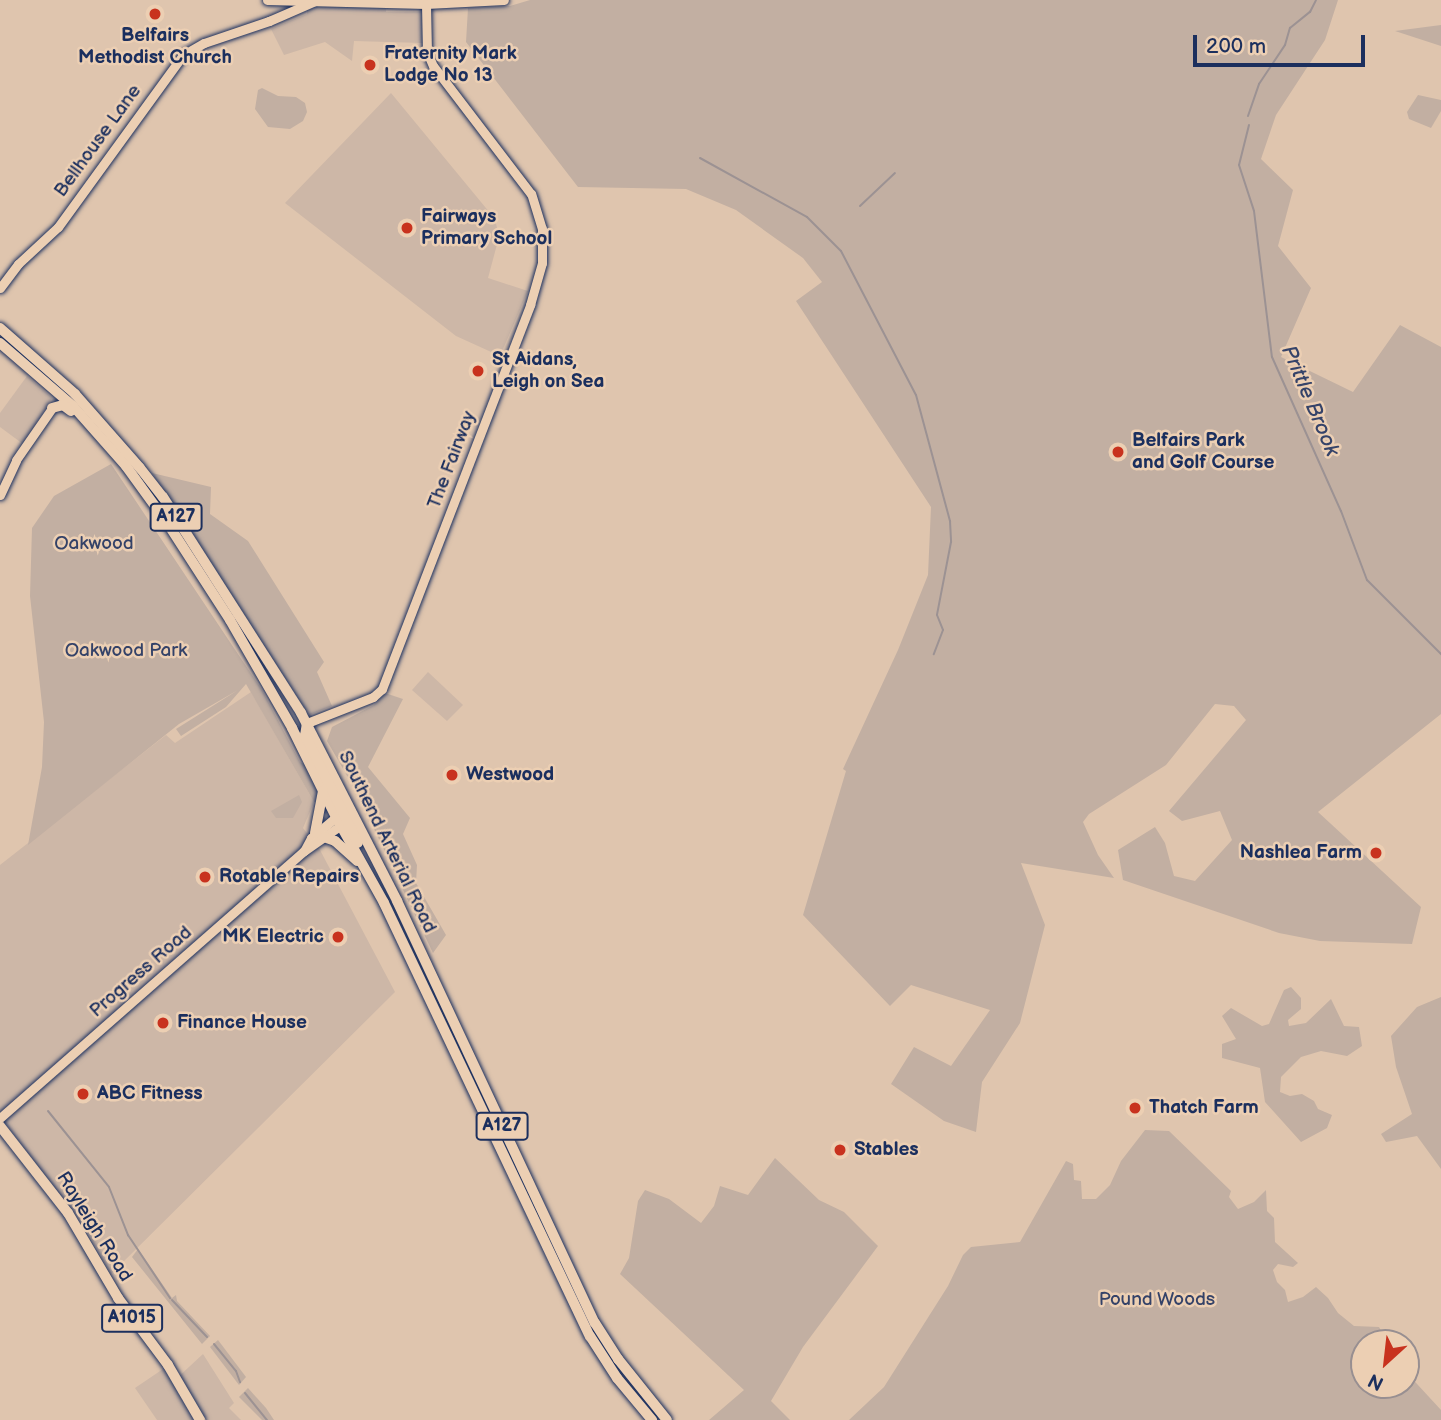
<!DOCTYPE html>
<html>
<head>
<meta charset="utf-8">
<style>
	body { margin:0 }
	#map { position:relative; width:1441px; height:1420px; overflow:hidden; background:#dfc5ae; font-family:"Balsamiq Sans",sans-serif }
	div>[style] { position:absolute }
	.built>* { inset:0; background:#cdb7a7 }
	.green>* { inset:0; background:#c2afa2 }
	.stream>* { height:2px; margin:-1px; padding:0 1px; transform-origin:1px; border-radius:1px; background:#9c9293 }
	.roads { filter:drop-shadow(0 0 2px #1b2f5e) drop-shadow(0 0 2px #1b2f5e) }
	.secondary>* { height:9px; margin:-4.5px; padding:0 4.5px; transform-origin:4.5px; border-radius:4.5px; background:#eccfb3 }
	.primary>* { height:10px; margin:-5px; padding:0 5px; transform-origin:5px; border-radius:5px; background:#eccfb3 }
	.highway>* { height:10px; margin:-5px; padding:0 5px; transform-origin:5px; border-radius:5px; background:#eccfb3 }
	.dots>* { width:19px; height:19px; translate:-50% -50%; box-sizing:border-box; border:4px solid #eccfb3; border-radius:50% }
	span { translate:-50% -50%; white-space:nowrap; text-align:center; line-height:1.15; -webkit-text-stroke:5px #eccfb3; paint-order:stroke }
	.shield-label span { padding:2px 5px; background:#eccfb3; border:2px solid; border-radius:5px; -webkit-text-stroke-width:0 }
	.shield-label { font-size:18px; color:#1b2f5e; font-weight:700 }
	.poi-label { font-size:19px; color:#1b2f5e; font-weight:700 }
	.left { translate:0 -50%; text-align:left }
	.right { translate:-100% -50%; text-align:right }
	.street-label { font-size:19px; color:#1b2f5e }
	.park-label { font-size:19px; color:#344268 }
	.water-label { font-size:21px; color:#354369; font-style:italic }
	.north { position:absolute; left:1350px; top:1329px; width:70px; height:70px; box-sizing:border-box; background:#eccfb3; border:2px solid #988f91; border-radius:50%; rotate:207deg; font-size:19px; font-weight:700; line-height:28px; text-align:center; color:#1b2f5e }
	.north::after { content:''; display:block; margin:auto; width:24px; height:32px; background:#c8321e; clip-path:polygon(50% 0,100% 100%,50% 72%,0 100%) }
	.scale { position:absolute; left:1193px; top:35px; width:172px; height:32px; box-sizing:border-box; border:4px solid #1b2f5e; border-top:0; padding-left:9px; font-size:21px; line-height:24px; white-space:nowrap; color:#1b2f5e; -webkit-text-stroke:5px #eccfb3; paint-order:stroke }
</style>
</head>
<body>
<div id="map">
	<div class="built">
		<i style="clip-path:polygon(307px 0,386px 0,386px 12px,422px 12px,423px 43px,354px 41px,352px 61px,325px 42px,284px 55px,271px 29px,307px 14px)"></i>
		<i style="clip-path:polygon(391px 93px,495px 219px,499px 237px,488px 278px,528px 291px,500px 356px,456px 336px,285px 203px)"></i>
		<i style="clip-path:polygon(27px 376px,52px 398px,23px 444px,0 427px,0 413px)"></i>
		<i style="clip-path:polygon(428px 672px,463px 705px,447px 721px,412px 690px)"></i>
		<i style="clip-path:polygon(251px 692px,314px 802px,303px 828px,320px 850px,395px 992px,111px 1274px,87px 1231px,0 1116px,0 865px,166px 735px,175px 743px)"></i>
		<i style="clip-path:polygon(203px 1354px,234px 1403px,229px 1408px,241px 1420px,157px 1420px,135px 1388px,166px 1367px,176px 1379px)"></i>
	</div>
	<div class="green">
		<i style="clip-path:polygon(530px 0,1338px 0,1325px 40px,1276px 115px,1261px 159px,1293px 190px,1278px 246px,1311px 288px,1281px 357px,1353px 392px,1400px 325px,1441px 347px,1441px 714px,1318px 812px,1421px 907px,1412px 944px,1320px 941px,1279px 933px,1123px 880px,1118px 850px,1155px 827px,1165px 843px,1174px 876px,1195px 881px,1232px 840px,1220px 811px,1182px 821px,1169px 811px,1246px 720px,1234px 706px,1215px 704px,1166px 765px,1089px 814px,1083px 822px,1098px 855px,1114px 878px,1021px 863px,1045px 925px,1020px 1023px,982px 1082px,976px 1132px,944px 1121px,891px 1084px,914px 1047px,951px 1066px,990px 1010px,911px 985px,890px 1006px,803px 915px,846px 771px,843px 769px,898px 650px,928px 575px,931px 507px,796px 301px,822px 282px,803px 258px,736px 210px,686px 189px,578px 187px,466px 42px,468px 8px,510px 6px)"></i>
		<i style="clip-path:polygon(1441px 25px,1441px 46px,1395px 31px)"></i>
		<i style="clip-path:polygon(262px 88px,278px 96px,296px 97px,305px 103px,307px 112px,303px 121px,290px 129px,268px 127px,255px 109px,258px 90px)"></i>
		<i style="clip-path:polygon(1418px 95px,1441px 100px,1441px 111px,1431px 128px,1409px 119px,1407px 112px)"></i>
		<i style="clip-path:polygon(111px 464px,262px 690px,300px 762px,309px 767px,319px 786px,318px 803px,314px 802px,246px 684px,226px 707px,181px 736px,176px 729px,238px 690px,179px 724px,28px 845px,42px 767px,44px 722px,30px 596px,32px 528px,54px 496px)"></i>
		<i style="clip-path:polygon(152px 473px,211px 487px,210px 514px,248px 541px,324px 662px,317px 672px,332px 706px,309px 715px)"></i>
		<i style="clip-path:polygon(385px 693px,403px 699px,368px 767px,410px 818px,403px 834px,417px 865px,416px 883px,446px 935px,433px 953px,357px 793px,327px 741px,332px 727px,374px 705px)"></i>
		<i style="clip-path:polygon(299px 795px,302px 802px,293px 818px,276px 818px,271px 811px)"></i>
		<i style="clip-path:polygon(1291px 987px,1301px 998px,1301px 1009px,1288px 1020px,1289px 1026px,1306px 1023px,1331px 999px,1344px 1026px,1359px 1027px,1362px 1046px,1347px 1056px,1321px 1051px,1301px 1057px,1281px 1077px,1280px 1092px,1290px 1096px,1302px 1094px,1314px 1101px,1318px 1109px,1332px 1115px,1327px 1128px,1301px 1142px,1265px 1102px,1260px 1068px,1222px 1058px,1222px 1044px,1236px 1039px,1222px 1016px,1231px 1008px,1262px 1026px,1269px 1024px,1284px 990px)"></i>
		<i style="clip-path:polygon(1441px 997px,1441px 1169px,1417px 1136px,1386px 1142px,1381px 1134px,1412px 1114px,1396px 1067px,1391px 1036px,1417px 1007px)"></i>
		<i style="clip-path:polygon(1145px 1130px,1169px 1131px,1231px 1191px,1229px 1197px,1238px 1209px,1254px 1202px,1266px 1190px,1267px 1211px,1274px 1218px,1275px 1242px,1298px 1263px,1293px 1267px,1278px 1264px,1273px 1270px,1277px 1282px,1285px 1290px,1288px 1302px,1303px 1297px,1316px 1287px,1328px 1298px,1338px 1313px,1354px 1326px,1379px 1327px,1388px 1343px,1364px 1343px,1364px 1385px,1406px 1385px,1406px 1372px,1441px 1410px,1441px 1420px,849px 1420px,884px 1387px,948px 1286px,963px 1255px,971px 1247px,1020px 1242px,1066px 1161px,1073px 1164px,1074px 1180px,1081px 1181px,1082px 1199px,1096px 1199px,1110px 1185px,1121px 1161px)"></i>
		<i style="clip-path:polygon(775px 1158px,819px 1200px,844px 1212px,878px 1246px,803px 1347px,771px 1401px,790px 1420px,709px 1420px,744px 1390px,620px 1274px,629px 1258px,638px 1201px,645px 1190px,669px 1199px,701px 1223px,714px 1206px,720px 1186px,748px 1195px)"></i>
		<i style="clip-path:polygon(138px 1249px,172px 1298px,176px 1295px,177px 1301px,210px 1336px,202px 1344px,132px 1257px)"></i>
		<i style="clip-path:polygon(218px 1340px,246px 1377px,239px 1385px,210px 1347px)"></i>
		<i style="clip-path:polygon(248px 1388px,266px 1408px,274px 1420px,262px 1420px,239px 1397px)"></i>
	</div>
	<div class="stream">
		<i style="left:1248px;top:116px;width:34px;rotate:-71deg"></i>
		<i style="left:1259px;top:84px;width:47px;rotate:-56.3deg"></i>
		<i style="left:1285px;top:45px;width:18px;rotate:-74deg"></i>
		<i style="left:1290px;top:28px;width:26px;rotate:-39deg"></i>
		<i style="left:1310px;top:12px;width:13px;rotate:-63deg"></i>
		<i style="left:1249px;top:125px;width:41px;rotate:104deg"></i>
		<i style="left:1239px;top:165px;width:48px;rotate:71.9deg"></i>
		<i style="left:1254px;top:211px;width:147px;rotate:83deg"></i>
		<i style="left:1272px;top:357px;width:169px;rotate:65.9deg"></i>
		<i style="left:1341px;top:511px;width:74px;rotate:69.4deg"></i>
		<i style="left:1367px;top:580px;width:105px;rotate:45deg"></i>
		<i style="left:700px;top:158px;width:122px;rotate:28.9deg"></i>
		<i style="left:807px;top:217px;width:48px;rotate:45deg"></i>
		<i style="left:841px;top:251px;width:162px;rotate:62.5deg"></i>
		<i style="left:916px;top:395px;width:131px;rotate:74.9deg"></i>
		<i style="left:950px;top:521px;width:21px;rotate:87deg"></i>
		<i style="left:951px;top:542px;width:74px;rotate:100.9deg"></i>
		<i style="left:937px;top:615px;width:16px;rotate:68deg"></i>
		<i style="left:943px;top:630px;width:26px;rotate:111deg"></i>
		<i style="left:860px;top:206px;width:48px;rotate:-43.3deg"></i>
		<i style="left:48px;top:1111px;width:97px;rotate:51.2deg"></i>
		<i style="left:109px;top:1187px;width:52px;rotate:68.4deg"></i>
		<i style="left:128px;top:1235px;width:76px;rotate:56.3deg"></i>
		<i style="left:172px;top:1300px;width:51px;rotate:46.6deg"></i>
		<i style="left:214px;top:1344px;width:35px;rotate:51deg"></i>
		<i style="left:236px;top:1371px;width:12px;rotate:70deg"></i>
		<i style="left:245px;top:1393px;width:35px;rotate:51deg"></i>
	</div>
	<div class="roads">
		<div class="secondary">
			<i style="left:267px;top:0;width:159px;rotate:1.4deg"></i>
			<i style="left:426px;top:4px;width:78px;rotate:-2.9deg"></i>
			<i style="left:0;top:288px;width:30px;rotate:-53deg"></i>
			<i style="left:18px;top:264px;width:54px;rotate:-42.8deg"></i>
			<i style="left:58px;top:227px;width:213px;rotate:-54deg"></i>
			<i style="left:183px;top:55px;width:24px;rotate:-30deg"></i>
			<i style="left:204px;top:43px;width:69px;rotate:-18.7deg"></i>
			<i style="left:269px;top:21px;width:50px;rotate:-23.5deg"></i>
			<i style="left:0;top:495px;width:38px;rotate:-65deg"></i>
			<i style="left:16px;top:460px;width:63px;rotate:-55.3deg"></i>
			<i style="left:307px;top:723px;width:71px;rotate:-21.5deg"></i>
			<i style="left:373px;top:697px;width:12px;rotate:-42deg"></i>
			<i style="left:382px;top:689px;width:412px;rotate:-68.9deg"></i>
			<i style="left:530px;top:305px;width:44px;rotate:-74.1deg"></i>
			<i style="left:542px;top:263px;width:34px;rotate:-90deg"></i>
			<i style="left:542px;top:229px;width:37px;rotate:-107deg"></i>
			<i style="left:531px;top:194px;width:161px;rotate:-127.4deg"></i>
			<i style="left:433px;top:66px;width:15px;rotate:-113deg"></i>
			<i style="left:427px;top:52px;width:48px;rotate:-91.2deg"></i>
			<i style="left:304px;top:851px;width:15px;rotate:-62deg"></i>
			<i style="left:311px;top:838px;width:39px;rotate:-40deg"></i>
			<i style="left:0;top:1118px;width:405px;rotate:-41.3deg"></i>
			<i style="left:304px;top:851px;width:49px;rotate:-35deg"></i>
		</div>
		<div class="primary">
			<i style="left:0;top:1126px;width:110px;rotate:52deg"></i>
			<i style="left:68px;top:1213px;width:99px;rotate:59.5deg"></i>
			<i style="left:118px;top:1298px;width:84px;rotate:53.3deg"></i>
			<i style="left:168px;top:1365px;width:64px;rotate:59.8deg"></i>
		</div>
		<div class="highway">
			<i style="left:0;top:328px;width:100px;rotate:41.3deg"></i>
			<i style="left:75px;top:394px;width:98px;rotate:48.7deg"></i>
			<i style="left:140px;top:468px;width:37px;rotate:52deg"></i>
			<i style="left:163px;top:497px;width:256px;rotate:57.4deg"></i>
			<i style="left:301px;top:713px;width:211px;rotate:62.9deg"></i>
			<i style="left:397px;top:901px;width:466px;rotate:64.9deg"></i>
			<i style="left:595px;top:1323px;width:43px;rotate:57.4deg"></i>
			<i style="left:618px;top:1359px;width:78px;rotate:51.2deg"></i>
			<i style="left:0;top:343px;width:96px;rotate:40.8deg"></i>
			<i style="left:73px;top:406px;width:80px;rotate:48.5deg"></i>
			<i style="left:126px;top:466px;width:72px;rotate:54.1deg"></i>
			<i style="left:168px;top:524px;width:114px;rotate:57.1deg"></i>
			<i style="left:230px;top:620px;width:125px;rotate:60.1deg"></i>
			<i style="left:292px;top:728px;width:99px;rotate:63.7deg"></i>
			<i style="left:336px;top:817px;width:98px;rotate:60.8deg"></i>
			<i style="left:384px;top:903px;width:480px;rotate:64.6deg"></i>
			<i style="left:590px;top:1336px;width:50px;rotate:57.3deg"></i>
			<i style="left:617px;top:1378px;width:55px;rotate:50.2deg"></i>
			<i style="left:52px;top:408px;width:11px;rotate:-15deg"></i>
			<i style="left:63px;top:405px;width:10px;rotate:37deg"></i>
			<i style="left:307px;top:723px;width:12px;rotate:99deg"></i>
			<i style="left:305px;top:735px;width:120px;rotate:63.9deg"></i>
			<i style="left:315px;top:833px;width:43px;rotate:-79.2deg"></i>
			<i style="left:324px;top:837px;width:12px;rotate:20deg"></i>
			<i style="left:335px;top:841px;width:30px;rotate:42deg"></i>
		</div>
	</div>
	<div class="dots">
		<i style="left:155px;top:14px;background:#c8321e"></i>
		<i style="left:370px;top:65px;background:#c8321e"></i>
		<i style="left:407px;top:228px;background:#c8321e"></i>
		<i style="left:478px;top:371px;background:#c8321e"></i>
		<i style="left:1118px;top:452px;background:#c8321e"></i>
		<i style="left:452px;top:775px;background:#c8321e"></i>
		<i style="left:1376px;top:853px;background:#c8321e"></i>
		<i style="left:205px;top:877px;background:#c8321e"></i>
		<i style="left:338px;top:937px;background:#c8321e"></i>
		<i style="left:163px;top:1023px;background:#c8321e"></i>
		<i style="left:83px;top:1094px;background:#c8321e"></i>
		<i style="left:1135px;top:1108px;background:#c8321e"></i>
		<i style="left:840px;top:1150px;background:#c8321e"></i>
	</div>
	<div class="shield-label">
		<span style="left:176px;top:517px">A127</span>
		<span style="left:502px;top:1126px">A127</span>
		<span style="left:132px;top:1318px">A1015</span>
	</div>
	<div class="poi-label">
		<span style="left:155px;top:47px">Belfairs<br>Methodist Church</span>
		<span class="left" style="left:384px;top:65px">Fraternity Mark<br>Lodge No 13</span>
		<span class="left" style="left:421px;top:228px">Fairways<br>Primary School</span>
		<span class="left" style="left:492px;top:371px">St Aidans,<br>Leigh on Sea</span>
		<span class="left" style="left:1132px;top:452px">Belfairs Park<br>and Golf Course</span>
		<span class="left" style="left:466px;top:775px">Westwood</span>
		<span class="right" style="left:1362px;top:853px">Nashlea Farm</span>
		<span class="left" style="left:219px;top:877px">Rotable Repairs</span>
		<span class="right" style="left:324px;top:937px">MK Electric</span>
		<span class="left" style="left:177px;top:1023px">Finance House</span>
		<span class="left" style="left:97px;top:1094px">ABC Fitness</span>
		<span class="left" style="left:1149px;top:1108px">Thatch Farm</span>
		<span class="left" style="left:854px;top:1150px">Stables</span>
	</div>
	<div class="street-label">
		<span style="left:98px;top:141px;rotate:-54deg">Bellhouse Lane</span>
		<span style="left:452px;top:460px;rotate:-69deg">The Fairway</span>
		<span style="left:387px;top:842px;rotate:64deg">Southend Arterial Road</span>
		<span style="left:141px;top:972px;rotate:-41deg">Progress Road</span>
		<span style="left:94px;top:1227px;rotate:58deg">Rayleigh Road</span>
	</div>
	<div class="park-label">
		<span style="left:94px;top:544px">Oakwood</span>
		<span style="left:126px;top:651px">Oakwood Park</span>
		<span style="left:1157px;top:1300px">Pound Woods</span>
	</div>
	<div class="water-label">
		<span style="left:1310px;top:401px;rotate:67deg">Prittle Brook</span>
	</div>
	<div class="north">N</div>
	<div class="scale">200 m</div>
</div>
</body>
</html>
